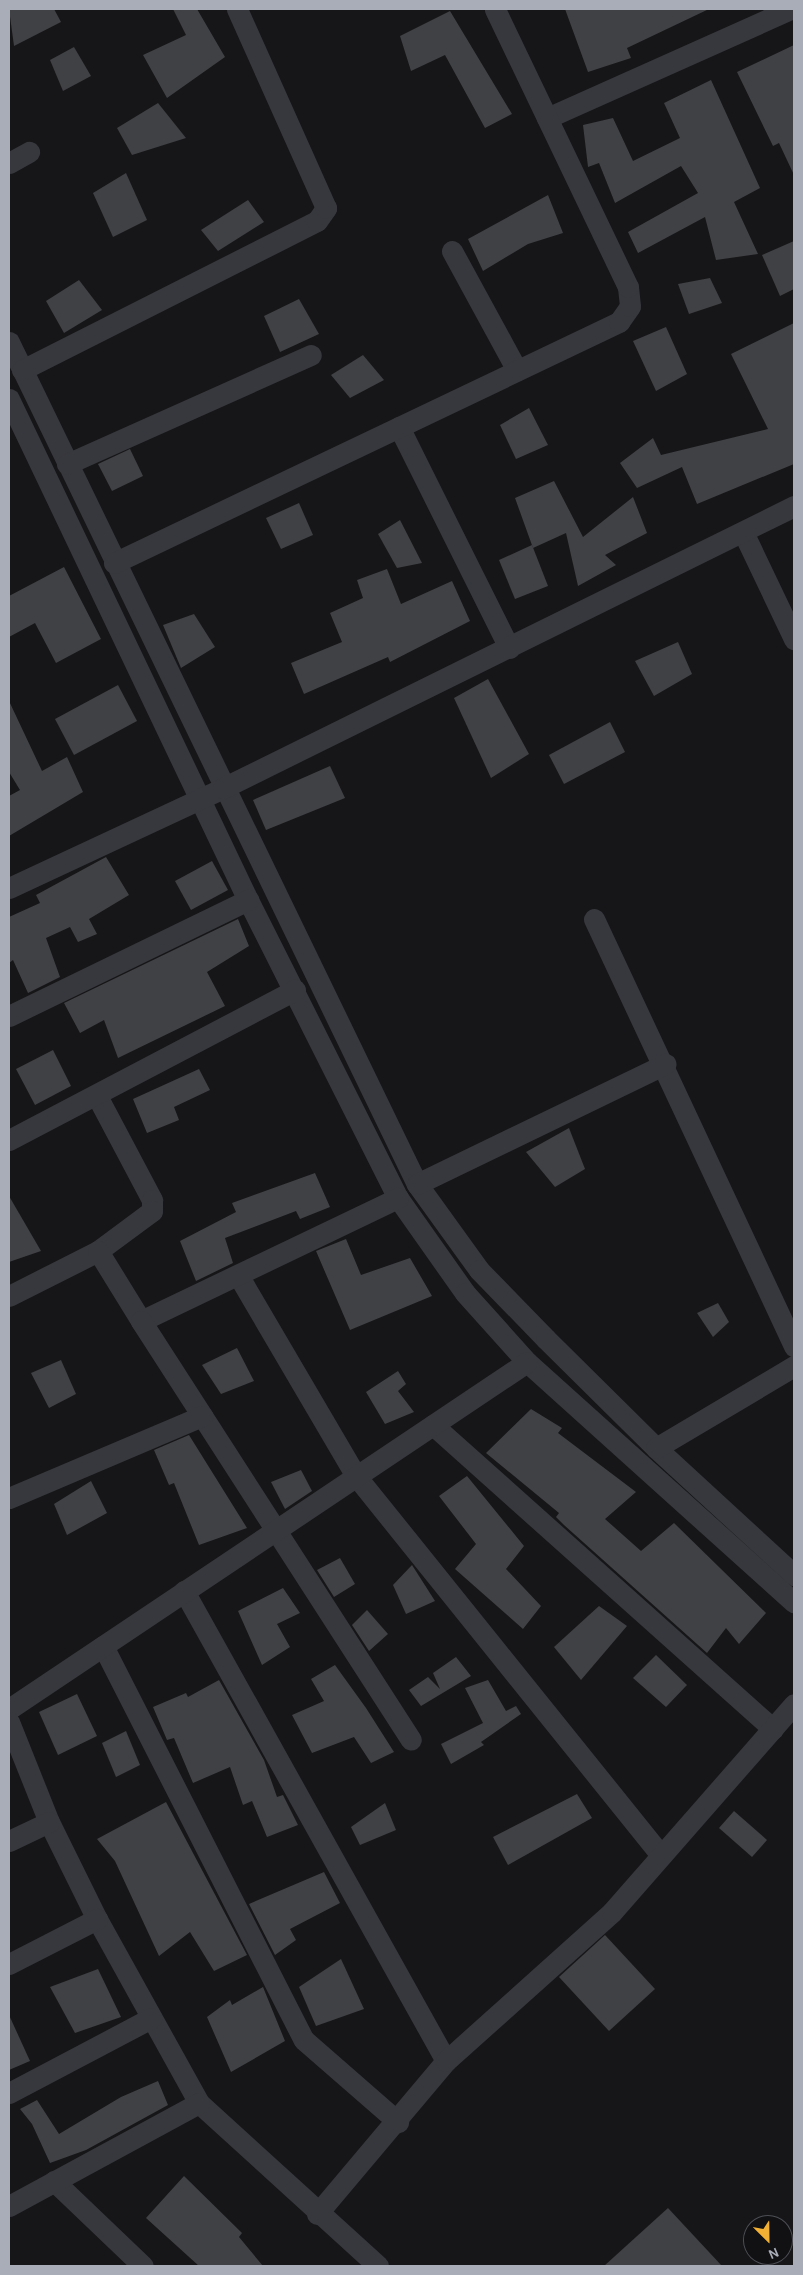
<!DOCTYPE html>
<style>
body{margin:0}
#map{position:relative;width:803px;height:2275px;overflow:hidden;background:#161618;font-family:Karla,sans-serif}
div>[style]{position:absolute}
.building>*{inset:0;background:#404145}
.minor>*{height:21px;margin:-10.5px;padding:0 10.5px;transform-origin:10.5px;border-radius:10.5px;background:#37383d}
span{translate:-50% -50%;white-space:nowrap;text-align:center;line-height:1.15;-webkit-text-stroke:4.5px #111113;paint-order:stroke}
.frame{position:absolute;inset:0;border:10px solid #a8adb8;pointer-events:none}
.north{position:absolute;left:743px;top:2215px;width:50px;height:50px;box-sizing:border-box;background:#111113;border:1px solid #4d4f55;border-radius:50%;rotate:157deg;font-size:14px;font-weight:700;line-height:20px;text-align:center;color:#a8adb8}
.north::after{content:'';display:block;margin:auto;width:18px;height:22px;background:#f2b134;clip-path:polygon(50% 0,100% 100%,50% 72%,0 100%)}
</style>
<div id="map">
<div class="building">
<div style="clip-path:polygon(9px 9px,54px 9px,61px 22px,14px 46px)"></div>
<div style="clip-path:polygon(173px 9px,197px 9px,225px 57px,167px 98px,143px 55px,186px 35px)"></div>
<div style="clip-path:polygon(565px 9px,709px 9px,627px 48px,631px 58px,588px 72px)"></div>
<div style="clip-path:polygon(450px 11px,512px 114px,485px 128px,445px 55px,411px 71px,400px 36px)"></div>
<div style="clip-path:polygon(794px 45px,794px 175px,779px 143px,773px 146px,737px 72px)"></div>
<div style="clip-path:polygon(74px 47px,91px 76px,63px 91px,50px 60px)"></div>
<div style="clip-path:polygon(711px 80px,760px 188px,734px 202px,758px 254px,716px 260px,705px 217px,638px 253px,628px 232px,698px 193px,681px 166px,615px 203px,599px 163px,588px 167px,583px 125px,613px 118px,633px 161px,680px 138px,664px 103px)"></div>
<div style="clip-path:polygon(158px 103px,186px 138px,132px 155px,117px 128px)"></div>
<div style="clip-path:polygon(126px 173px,147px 220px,113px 237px,93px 193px)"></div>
<div style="clip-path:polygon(548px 195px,563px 233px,528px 244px,483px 271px,468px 239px)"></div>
<div style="clip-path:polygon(248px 200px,264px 222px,218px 251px,201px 230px)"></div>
<div style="clip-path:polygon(794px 241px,794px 289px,780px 296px,762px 255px)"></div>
<div style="clip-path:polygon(710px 278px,722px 303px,689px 314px,678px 284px)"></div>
<div style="clip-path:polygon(79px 280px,102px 310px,64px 333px,46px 301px)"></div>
<div style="clip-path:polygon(299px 299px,319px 334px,280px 352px,264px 316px)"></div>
<div style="clip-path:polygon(794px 323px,794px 464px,697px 504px,682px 467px,637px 488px,620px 463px,653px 438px,661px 455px,768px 429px,731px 354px)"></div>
<div style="clip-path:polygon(666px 327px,687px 374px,656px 391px,633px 341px)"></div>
<div style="clip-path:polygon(363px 355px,384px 380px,350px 398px,331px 375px)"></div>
<div style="clip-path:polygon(529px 408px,548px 445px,516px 459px,500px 425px)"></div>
<div style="clip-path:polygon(130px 449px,143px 476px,112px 491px,98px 464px)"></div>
<div style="clip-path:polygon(554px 481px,583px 537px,633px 497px,647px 533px,605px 555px,616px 565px,578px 586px,566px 533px,533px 548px,515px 498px)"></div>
<div style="clip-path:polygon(299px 503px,313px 535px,281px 549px,266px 518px)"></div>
<div style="clip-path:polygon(400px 520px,422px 563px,397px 568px,378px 534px)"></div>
<div style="clip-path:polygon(532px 545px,548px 586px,515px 599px,499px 560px)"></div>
<div style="clip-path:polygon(64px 567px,101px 639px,56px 663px,35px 623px,9px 637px,9px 596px)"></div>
<div style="clip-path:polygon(387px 569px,401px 604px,452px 581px,470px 621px,390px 662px,388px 657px,304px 694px,291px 663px,342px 642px,330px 613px,363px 598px,357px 580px)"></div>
<div style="clip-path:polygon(194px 614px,215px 647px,181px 668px,163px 625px)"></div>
<div style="clip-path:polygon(678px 642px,692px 674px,654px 696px,635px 661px)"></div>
<div style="clip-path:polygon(488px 679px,529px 754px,491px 778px,454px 698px)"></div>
<div style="clip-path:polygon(118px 685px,137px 721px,74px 755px,55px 719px)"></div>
<div style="clip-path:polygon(9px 701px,42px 771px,67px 757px,83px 792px,9px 836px,9px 796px,20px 790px,9px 772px)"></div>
<div style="clip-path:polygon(610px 722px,625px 752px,564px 784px,549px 755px)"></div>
<div style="clip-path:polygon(330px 766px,345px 798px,266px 830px,253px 800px)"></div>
<div style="clip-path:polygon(106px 857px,129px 895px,89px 919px,97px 934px,78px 942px,70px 927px,46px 938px,60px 977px,28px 993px,13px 960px,9px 963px,9px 917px,40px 903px,36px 895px)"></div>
<div style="clip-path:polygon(212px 861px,228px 890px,191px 910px,175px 881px)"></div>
<div style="clip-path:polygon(238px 919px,249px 946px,207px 972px,225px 1006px,118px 1058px,104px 1020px,80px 1033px,64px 1003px)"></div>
<div style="clip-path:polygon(53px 1050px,71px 1086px,35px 1105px,16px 1069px)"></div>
<div style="clip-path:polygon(199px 1069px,210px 1090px,174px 1107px,179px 1120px,147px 1133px,133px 1099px)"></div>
<div style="clip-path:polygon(569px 1128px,585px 1169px,555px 1187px,526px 1152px)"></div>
<div style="clip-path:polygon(315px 1173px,330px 1207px,300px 1219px,296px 1211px,225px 1238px,233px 1263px,196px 1281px,180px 1241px,236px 1212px,232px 1203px)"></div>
<div style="clip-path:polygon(9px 1196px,41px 1251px,9px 1262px)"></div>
<div style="clip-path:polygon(346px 1239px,361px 1275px,410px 1258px,432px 1296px,350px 1330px,316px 1251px)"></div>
<div style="clip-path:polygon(718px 1303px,729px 1322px,713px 1337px,697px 1313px)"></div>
<div style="clip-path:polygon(237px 1348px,254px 1381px,221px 1394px,202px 1365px)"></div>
<div style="clip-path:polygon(61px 1360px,76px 1394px,49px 1408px,31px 1373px)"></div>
<div style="clip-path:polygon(398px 1371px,406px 1384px,398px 1391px,414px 1412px,385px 1424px,366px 1392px)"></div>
<div style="clip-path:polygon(531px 1409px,562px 1428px,558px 1433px,636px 1492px,605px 1519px,641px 1551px,674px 1523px,766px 1613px,739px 1644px,726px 1628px,707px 1653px,564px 1525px,556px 1517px,559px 1513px,486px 1453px)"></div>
<div style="clip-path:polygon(189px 1435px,247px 1528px,199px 1545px,174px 1483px,169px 1485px,154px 1450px)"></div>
<div style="clip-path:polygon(301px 1470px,312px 1491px,285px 1509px,271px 1482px)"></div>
<div style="clip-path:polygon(467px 1476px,524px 1546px,506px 1569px,541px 1606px,523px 1629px,455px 1569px,476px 1544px,439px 1496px)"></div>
<div style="clip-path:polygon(91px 1481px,107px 1513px,67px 1535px,54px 1504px)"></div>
<div style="clip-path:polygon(340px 1558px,355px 1584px,334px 1597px,317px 1570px)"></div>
<div style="clip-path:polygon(412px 1565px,435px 1601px,406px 1614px,393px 1585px)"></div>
<div style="clip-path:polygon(283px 1588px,300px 1613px,277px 1624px,290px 1647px,262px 1665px,238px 1611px)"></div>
<div style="clip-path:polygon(599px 1606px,627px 1626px,581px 1680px,554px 1647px)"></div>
<div style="clip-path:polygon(367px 1610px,388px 1634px,369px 1651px,352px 1625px)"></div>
<div style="clip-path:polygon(656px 1655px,687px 1685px,666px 1707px,633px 1678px)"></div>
<div style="clip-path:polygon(456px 1657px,471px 1676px,421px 1706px,409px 1690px,428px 1677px,440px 1689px,433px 1673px)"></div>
<div style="clip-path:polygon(335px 1665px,366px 1708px,394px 1752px,371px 1763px,354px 1737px,312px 1753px,292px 1715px,324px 1701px,311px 1679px)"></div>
<div style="clip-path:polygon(219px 1680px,264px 1760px,277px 1797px,283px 1795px,298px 1825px,267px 1837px,252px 1801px,243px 1805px,230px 1767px,193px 1783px,174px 1738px,167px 1740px,153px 1707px,186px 1693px,188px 1697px)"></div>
<div style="clip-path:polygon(488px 1680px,506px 1711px,516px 1706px,521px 1714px,481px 1742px,484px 1745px,451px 1764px,441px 1744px,483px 1723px,465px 1688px)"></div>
<div style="clip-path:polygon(77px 1694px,97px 1736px,58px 1755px,39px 1712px)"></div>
<div style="clip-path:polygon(126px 1731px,140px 1765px,116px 1777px,102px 1743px)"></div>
<div style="clip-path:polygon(577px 1794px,592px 1818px,508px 1865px,493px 1837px)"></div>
<div style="clip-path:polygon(166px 1802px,247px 1955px,214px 1971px,190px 1932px,159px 1956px,115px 1861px,97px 1839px)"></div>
<div style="clip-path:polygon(385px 1803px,396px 1830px,360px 1845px,351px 1827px)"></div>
<div style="clip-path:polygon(734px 1811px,767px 1840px,752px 1857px,719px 1828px)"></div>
<div style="clip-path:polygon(324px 1872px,340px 1903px,290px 1929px,296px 1940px,275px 1955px,249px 1904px)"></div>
<div style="clip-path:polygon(605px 1935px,655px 1989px,609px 2031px,559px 1977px)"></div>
<div style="clip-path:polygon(341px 1959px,364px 2009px,316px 2026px,299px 1987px)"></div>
<div style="clip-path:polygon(98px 1969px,121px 2017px,75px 2033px,50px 1987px)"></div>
<div style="clip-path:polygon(263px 1987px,285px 2041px,231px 2072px,207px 2017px,230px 2000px,232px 2005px)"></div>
<div style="clip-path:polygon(9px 2015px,30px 2061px,9px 2070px)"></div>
<div style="clip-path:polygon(158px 2081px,168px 2105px,86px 2150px,50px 2163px,32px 2124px,20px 2109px,37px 2100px,59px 2134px,121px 2097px)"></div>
<div style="clip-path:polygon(184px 2176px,242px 2233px,239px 2237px,263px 2266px,199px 2266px,146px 2218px)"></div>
<div style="clip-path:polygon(668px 2208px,722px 2266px,604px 2266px)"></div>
</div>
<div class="minor">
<div style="left:547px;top:118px;width:267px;rotate:-24.1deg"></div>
<div style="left:9px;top:163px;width:23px;rotate:-29deg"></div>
<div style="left:452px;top:251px;width:136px;rotate:61.4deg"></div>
<div style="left:9px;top:342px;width:936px;rotate:64.15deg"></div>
<div style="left:417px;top:1184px;width:106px;rotate:54.2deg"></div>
<div style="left:479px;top:1270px;width:96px;rotate:45.8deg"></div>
<div style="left:546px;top:1339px;width:155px;rotate:44.7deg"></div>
<div style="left:656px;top:1448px;width:188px;rotate:42.6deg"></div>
<div style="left:22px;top:370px;width:330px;rotate:-26.8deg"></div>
<div style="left:317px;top:221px;width:16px;rotate:-55deg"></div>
<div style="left:326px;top:208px;width:218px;rotate:-114.1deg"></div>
<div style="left:9px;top:399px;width:555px;rotate:64.5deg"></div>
<div style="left:248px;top:900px;width:334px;rotate:63.3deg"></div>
<div style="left:398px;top:1198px;width:116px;rotate:54.8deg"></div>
<div style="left:465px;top:1293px;width:93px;rotate:48.1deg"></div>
<div style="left:527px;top:1362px;width:359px;rotate:42deg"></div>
<div style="left:399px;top:427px;width:247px;rotate:63.5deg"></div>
<div style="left:67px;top:464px;width:267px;rotate:-24.1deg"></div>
<div style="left:743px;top:532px;width:119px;rotate:64.5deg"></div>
<div style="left:114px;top:563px;width:560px;rotate:-25.51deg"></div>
<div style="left:619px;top:322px;width:19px;rotate:-55deg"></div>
<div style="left:630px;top:306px;width:19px;rotate:-96deg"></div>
<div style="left:628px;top:287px;width:308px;rotate:-115.6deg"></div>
<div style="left:9px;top:888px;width:236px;rotate:-25deg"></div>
<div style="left:223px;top:788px;width:637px;rotate:-26.28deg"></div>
<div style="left:594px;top:919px;width:472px;rotate:64.9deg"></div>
<div style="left:9px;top:1016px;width:266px;rotate:-25.9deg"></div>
<div style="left:97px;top:1096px;width:118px;rotate:62.1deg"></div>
<div style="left:152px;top:1200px;width:11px;rotate:90deg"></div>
<div style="left:152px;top:1211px;width:67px;rotate:143.5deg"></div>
<div style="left:9px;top:1140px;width:323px;rotate:-27.7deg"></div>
<div style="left:417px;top:1184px;width:276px;rotate:-25.8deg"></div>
<div style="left:238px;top:1275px;width:233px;rotate:59.6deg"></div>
<div style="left:356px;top:1476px;width:487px;rotate:51.2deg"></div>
<div style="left:9px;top:1296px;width:100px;rotate:-26.8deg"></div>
<div style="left:98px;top:1251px;width:82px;rotate:58.4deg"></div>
<div style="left:141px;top:1321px;width:285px;rotate:-25.6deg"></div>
<div style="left:141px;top:1321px;width:498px;rotate:57.2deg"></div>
<div style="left:433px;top:1425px;width:456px;rotate:41.8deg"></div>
<div style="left:656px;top:1448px;width:161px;rotate:-30.7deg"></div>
<div style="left:9px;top:1498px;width:210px;rotate:-23deg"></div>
<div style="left:184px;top:1591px;width:538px;rotate:60.86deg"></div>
<div style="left:103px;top:1646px;width:442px;rotate:63deg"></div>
<div style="left:304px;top:2040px;width:125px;rotate:41.1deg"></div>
<div style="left:9px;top:1709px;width:623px;rotate:-33.82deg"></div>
<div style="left:9px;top:1722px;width:108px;rotate:68.2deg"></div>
<div style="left:49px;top:1822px;width:108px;rotate:63.7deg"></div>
<div style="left:97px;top:1919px;width:210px;rotate:61deg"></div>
<div style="left:199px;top:2103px;width:242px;rotate:42.3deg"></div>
<div style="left:9px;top:1841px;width:44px;rotate:-25.4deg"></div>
<div style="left:9px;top:1964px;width:99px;rotate:-27.1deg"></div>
<div style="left:9px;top:2093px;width:161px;rotate:-27.8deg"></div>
<div style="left:54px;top:2181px;width:123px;rotate:43.7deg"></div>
<div style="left:9px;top:2206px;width:216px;rotate:-28.5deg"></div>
<div style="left:317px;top:2214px;width:200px;rotate:-49.9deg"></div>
<div style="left:446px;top:2061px;width:223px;rotate:-41.9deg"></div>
<div style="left:612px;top:1912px;width:276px;rotate:-48.8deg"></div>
</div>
<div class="frame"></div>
<div class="north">N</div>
</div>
